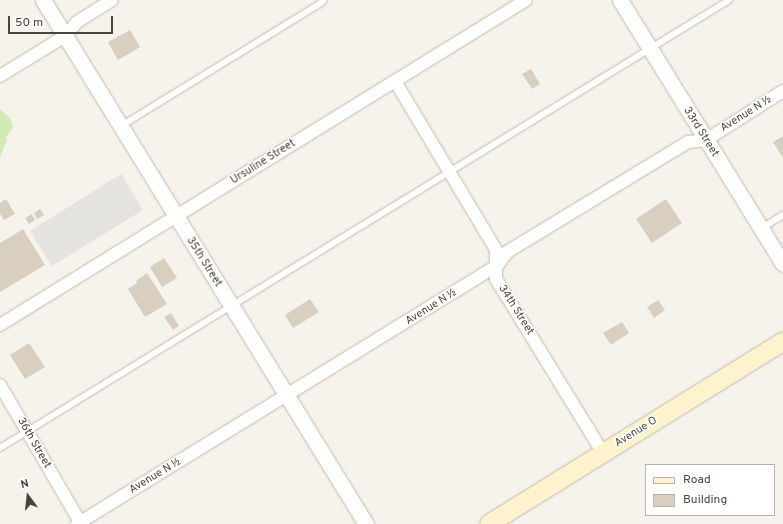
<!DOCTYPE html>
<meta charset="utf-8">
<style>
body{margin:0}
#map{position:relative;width:783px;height:524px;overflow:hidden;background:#f6f3ec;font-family:Overpass,sans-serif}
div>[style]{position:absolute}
.green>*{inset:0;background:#d2eab5}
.parking>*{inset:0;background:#e5e3e0}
.building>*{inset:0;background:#d8cfc1}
.roads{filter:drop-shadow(0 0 1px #c2bbae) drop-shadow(0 0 1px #c2bbae)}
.service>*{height:6px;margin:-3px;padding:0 3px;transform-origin:3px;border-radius:3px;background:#fff}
.minor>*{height:12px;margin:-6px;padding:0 6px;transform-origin:6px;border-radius:6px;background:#fff}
.tertiary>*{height:15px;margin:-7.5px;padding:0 7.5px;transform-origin:7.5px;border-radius:7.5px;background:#fff}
.secondary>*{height:18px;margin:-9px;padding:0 9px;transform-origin:9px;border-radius:9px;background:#fff3cd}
span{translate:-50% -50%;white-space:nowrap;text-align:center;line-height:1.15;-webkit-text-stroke:3px #fff;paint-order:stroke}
.street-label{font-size:11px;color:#4b4439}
.legend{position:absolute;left:645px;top:464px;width:130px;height:52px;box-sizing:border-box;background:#fff;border:1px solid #b7b4b0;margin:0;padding:5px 7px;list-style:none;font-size:12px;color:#4b4439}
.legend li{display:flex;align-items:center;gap:8px;height:20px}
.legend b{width:20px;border:1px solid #b7b4b0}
.north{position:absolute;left:8px;top:476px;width:40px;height:40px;-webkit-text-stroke:3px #fff;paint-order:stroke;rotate:345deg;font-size:11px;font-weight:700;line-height:16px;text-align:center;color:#4b4439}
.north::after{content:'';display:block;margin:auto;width:14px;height:18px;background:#4b4439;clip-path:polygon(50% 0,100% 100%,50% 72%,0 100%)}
.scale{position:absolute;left:8px;top:16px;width:105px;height:18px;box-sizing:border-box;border:2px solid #4b4439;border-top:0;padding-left:5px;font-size:12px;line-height:14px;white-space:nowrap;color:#4b4439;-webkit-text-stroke:3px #fff;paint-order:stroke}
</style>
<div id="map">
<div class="green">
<div style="clip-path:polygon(0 109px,10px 118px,13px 128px,6px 137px,7px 140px,0 157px)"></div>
</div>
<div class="parking">
<div style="clip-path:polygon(121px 174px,143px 210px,52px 266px,30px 231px)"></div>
</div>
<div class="building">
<div style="clip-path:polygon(130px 30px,140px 47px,118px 60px,108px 42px)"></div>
<div style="clip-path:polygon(531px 69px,540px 84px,532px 89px,522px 74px)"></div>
<div style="clip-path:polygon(783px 136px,783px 158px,773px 142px)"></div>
<div style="clip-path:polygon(6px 199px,15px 214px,4px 220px,0 214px,0 203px)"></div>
<div style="clip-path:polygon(666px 199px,682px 223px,652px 243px,636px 219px)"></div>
<div style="clip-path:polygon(40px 209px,44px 215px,37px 219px,34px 213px)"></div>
<div style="clip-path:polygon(32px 214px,35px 220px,29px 224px,25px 218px)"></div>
<div style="clip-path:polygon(23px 229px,45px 265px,0 292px,0 243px)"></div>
<div style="clip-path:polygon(164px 258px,177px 278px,162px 287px,150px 267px)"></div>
<div style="clip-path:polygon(147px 273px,167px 304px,145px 317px,128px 289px,137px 283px,136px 281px)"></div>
<div style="clip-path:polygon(310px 299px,319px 312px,293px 328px,285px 315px)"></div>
<div style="clip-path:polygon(658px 300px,665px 310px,654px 318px,647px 307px)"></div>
<div style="clip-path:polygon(171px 313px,179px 326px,173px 330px,164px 317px)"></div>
<div style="clip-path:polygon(622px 322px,629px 333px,611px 345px,603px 333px)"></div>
<div style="clip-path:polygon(29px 343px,45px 367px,25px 379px,10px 355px)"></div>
</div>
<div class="roads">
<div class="service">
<div style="left:121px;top:126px;width:235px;rotate:-31.6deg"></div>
<div style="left:321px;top:3px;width:4px;rotate:-45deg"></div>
<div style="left:762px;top:228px;width:25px;rotate:-32deg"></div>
<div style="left:0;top:448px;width:856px;rotate:-31.57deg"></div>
</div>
<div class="minor">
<div style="left:0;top:76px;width:76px;rotate:-31.6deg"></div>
<div style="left:65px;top:36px;width:18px;rotate:-49deg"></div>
<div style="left:77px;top:22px;width:41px;rotate:-32.2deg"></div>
<div style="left:395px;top:81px;width:197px;rotate:59.1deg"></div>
<div style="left:496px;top:250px;width:29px;rotate:90deg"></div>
<div style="left:496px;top:279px;width:204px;rotate:58.4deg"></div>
<div style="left:0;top:325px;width:618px;rotate:-31.71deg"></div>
<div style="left:0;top:385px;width:159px;rotate:59.7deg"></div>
<div style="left:77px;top:524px;width:493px;rotate:-31.6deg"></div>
<div style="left:497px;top:266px;width:17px;rotate:-54deg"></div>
<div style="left:507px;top:252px;width:212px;rotate:-31.3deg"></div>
<div style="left:688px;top:142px;width:18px;rotate:-6deg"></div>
<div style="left:706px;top:140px;width:91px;rotate:-32.5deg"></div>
</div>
<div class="tertiary">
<div style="left:43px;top:0;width:616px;rotate:58.35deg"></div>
<div style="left:620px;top:0;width:310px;rotate:58.3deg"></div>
</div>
<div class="secondary">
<div style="left:489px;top:524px;width:346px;rotate:-31.8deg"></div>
</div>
</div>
<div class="street-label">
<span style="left:746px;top:114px;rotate:-32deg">Avenue N ½</span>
<span style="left:701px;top:132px;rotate:58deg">33rd Street</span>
<span style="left:263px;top:162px;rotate:-32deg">Ursuline Street</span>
<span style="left:204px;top:262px;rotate:58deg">35th Street</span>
<span style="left:431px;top:307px;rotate:-32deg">Avenue N ½</span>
<span style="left:516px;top:310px;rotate:58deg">34th Street</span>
<span style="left:636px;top:432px;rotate:-32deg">Avenue O</span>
<span style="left:34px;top:443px;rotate:60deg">36th Street</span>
<span style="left:155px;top:476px;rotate:-31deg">Avenue N ½</span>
</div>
<ul class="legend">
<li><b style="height:5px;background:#fff3cd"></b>Road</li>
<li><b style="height:11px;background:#d8cfc1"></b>Building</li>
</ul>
<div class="north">N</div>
<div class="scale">50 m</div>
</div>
